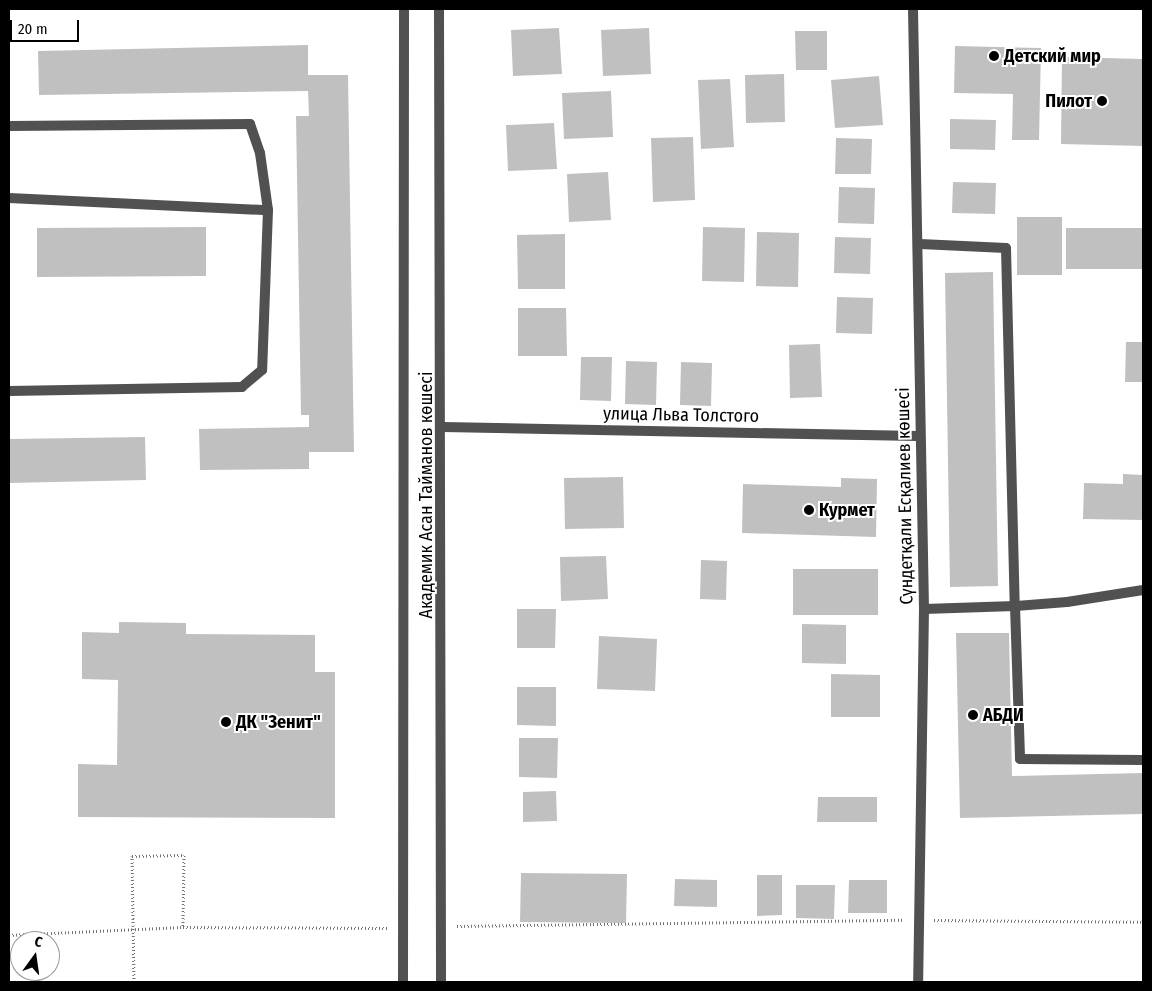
<!DOCTYPE html>
<meta charset="utf-8">
<style>
body{margin:0}
#map{position:relative;width:1152px;height:991px;overflow:hidden;background:#fff;font-family:"Fira Sans Condensed",sans-serif}
div>[style]{position:absolute}
.building>*{inset:0;background:#c0c0c0}
.path>*{height:3px;margin-top:-1.5px;transform-origin:0;background:repeating-linear-gradient(90deg,#737373 0 1px,transparent 0 3.5px)}
.lane>*{height:10px;margin:-5px;padding:0 5px;transform-origin:5px;border-radius:5px;background:#515151}
.street>*{height:10px;margin:-5px;padding:0 5px;transform-origin:5px;border-radius:5px;background:#515151}
.dots>*{width:14px;height:14px;translate:-50% -50%;box-sizing:border-box;border:2px solid #fff;border-radius:50%}
span{translate:-50% -50%;white-space:nowrap;text-align:center;line-height:1.15;-webkit-text-stroke:4px #fff;paint-order:stroke}
.poi-label{font-size:18px;color:#000;font-weight:700}
.left{translate:0 -50%;text-align:left}
.right{translate:-100% -50%;text-align:right}
.street-label{font-size:18px;color:#000}
.frame{position:absolute;inset:0;border:10px solid #000;pointer-events:none}
.north{position:absolute;left:10px;top:931px;width:50px;height:50px;box-sizing:border-box;background:#fff;border:1px solid #999;border-radius:50%;rotate:14deg;font-size:14px;font-weight:700;line-height:20px;text-align:center;color:#000}
.north::after{content:'';display:block;margin:auto;width:18px;height:22px;background:#000;clip-path:polygon(50% 0,100% 100%,50% 72%,0 100%)}
.scale{position:absolute;left:10px;top:20px;width:69px;height:22px;box-sizing:border-box;border:2px solid #000;border-top:0;padding-left:6px;font-size:15px;line-height:18px;white-space:nowrap;color:#000;-webkit-text-stroke:4px #fff;paint-order:stroke}
</style>
<div id="map">
<div class="building">
<div style="clip-path:polygon(559px 28px,562px 74px,513px 76px,511px 30px)"></div>
<div style="clip-path:polygon(649px 28px,651px 74px,603px 76px,601px 30px)"></div>
<div style="clip-path:polygon(795px 31px,827px 31px,827px 70px,796px 70px)"></div>
<div style="clip-path:polygon(308px 45px,308px 75px,348px 75px,354px 452px,309px 452px,309px 469px,200px 470px,199px 429px,309px 427px,309px 415px,301px 415px,296px 116px,309px 116px,308px 91px,39px 95px,38px 51px)"></div>
<div style="clip-path:polygon(955px 46px,1041px 48px,1039px 140px,1012px 140px,1013px 94px,954px 93px)"></div>
<div style="clip-path:polygon(1062px 57px,1143px 59px,1143px 146px,1061px 144px)"></div>
<div style="clip-path:polygon(784px 74px,785px 122px,746px 123px,745px 75px)"></div>
<div style="clip-path:polygon(879px 76px,883px 125px,835px 128px,831px 80px)"></div>
<div style="clip-path:polygon(730px 79px,734px 147px,701px 149px,698px 80px)"></div>
<div style="clip-path:polygon(611px 91px,613px 137px,564px 139px,562px 93px)"></div>
<div style="clip-path:polygon(950px 119px,996px 120px,995px 150px,950px 149px)"></div>
<div style="clip-path:polygon(554px 123px,557px 169px,508px 171px,506px 125px)"></div>
<div style="clip-path:polygon(693px 137px,695px 200px,653px 202px,651px 138px)"></div>
<div style="clip-path:polygon(836px 138px,872px 139px,871px 174px,835px 174px)"></div>
<div style="clip-path:polygon(608px 172px,611px 220px,569px 222px,567px 174px)"></div>
<div style="clip-path:polygon(953px 182px,996px 183px,995px 214px,952px 213px)"></div>
<div style="clip-path:polygon(839px 187px,875px 188px,874px 224px,838px 223px)"></div>
<div style="clip-path:polygon(1017px 217px,1062px 217px,1062px 275px,1017px 275px)"></div>
<div style="clip-path:polygon(206px 227px,206px 276px,37px 277px,37px 228px)"></div>
<div style="clip-path:polygon(703px 227px,745px 228px,744px 282px,702px 281px)"></div>
<div style="clip-path:polygon(1066px 228px,1143px 228px,1143px 269px,1066px 269px)"></div>
<div style="clip-path:polygon(757px 232px,799px 233px,798px 287px,756px 286px)"></div>
<div style="clip-path:polygon(565px 234px,565px 289px,518px 289px,517px 235px)"></div>
<div style="clip-path:polygon(835px 237px,871px 238px,870px 274px,834px 273px)"></div>
<div style="clip-path:polygon(993px 272px,998px 586px,950px 587px,945px 273px)"></div>
<div style="clip-path:polygon(837px 297px,873px 298px,872px 334px,836px 333px)"></div>
<div style="clip-path:polygon(518px 308px,566px 308px,567px 356px,518px 356px)"></div>
<div style="clip-path:polygon(1126px 342px,1143px 342px,1143px 382px,1125px 382px)"></div>
<div style="clip-path:polygon(820px 344px,822px 397px,790px 398px,789px 345px)"></div>
<div style="clip-path:polygon(581px 357px,612px 357px,611px 401px,580px 400px)"></div>
<div style="clip-path:polygon(626px 361px,657px 362px,656px 405px,625px 404px)"></div>
<div style="clip-path:polygon(681px 362px,712px 363px,711px 406px,680px 405px)"></div>
<div style="clip-path:polygon(145px 437px,146px 480px,9px 483px,9px 439px)"></div>
<div style="clip-path:polygon(1123px 474px,1143px 475px,1143px 520px,1083px 519px,1084px 483px,1123px 484px)"></div>
<div style="clip-path:polygon(623px 477px,624px 528px,565px 529px,564px 478px)"></div>
<div style="clip-path:polygon(841px 478px,877px 479px,876px 537px,742px 533px,743px 484px,841px 487px)"></div>
<div style="clip-path:polygon(606px 556px,608px 599px,561px 601px,560px 557px)"></div>
<div style="clip-path:polygon(701px 560px,727px 561px,726px 600px,700px 599px)"></div>
<div style="clip-path:polygon(793px 569px,878px 569px,878px 615px,793px 615px)"></div>
<div style="clip-path:polygon(517px 609px,556px 609px,555px 648px,517px 648px)"></div>
<div style="clip-path:polygon(119px 622px,186px 623px,186px 634px,315px 635px,315px 672px,335px 672px,335px 818px,78px 817px,78px 764px,117px 765px,118px 680px,82px 679px,82px 632px,119px 633px)"></div>
<div style="clip-path:polygon(802px 624px,846px 625px,846px 664px,802px 663px)"></div>
<div style="clip-path:polygon(956px 633px,1009px 633px,1012px 776px,1143px 773px,1143px 814px,960px 818px)"></div>
<div style="clip-path:polygon(599px 636px,657px 639px,655px 691px,597px 689px)"></div>
<div style="clip-path:polygon(831px 674px,880px 675px,880px 717px,831px 717px)"></div>
<div style="clip-path:polygon(517px 687px,556px 687px,556px 726px,517px 725px)"></div>
<div style="clip-path:polygon(519px 738px,558px 738px,557px 778px,519px 777px)"></div>
<div style="clip-path:polygon(556px 791px,557px 821px,523px 822px,523px 792px)"></div>
<div style="clip-path:polygon(818px 797px,877px 797px,877px 822px,817px 822px)"></div>
<div style="clip-path:polygon(521px 873px,627px 874px,626px 923px,520px 922px)"></div>
<div style="clip-path:polygon(757px 875px,782px 875px,782px 915px,757px 916px)"></div>
<div style="clip-path:polygon(675px 879px,717px 880px,717px 907px,674px 906px)"></div>
<div style="clip-path:polygon(849px 880px,887px 880px,887px 913px,848px 913px)"></div>
<div style="clip-path:polygon(796px 885px,835px 885px,834px 919px,796px 918px)"></div>
</div>
<div class="path">
<div style="left:934px;top:920px;width:209px;rotate:0.5deg"></div>
<div style="left:457px;top:926px;width:446px;rotate:-0.8deg"></div>
<div style="left:9px;top:935px;width:174px;rotate:-2.6deg"></div>
<div style="left:183px;top:927px;width:205px;rotate:0.3deg"></div>
<div style="left:134px;top:982px;width:126px;rotate:-90.9deg"></div>
<div style="left:132px;top:856px;width:52px;rotate:-1.1deg"></div>
<div style="left:184px;top:855px;width:72px;rotate:90.8deg"></div>
</div>
<div class="lane">
<div style="left:9px;top:126px;width:241px;rotate:-0.5deg"></div>
<div style="left:250px;top:124px;width:31px;rotate:71deg"></div>
<div style="left:260px;top:153px;width:58px;rotate:82deg"></div>
<div style="left:268px;top:210px;width:160px;rotate:92.1deg"></div>
<div style="left:262px;top:370px;width:26px;rotate:140deg"></div>
<div style="left:242px;top:387px;width:233px;rotate:179deg"></div>
<div style="left:9px;top:198px;width:259px;rotate:2.7deg"></div>
<div style="left:920px;top:244px;width:86px;rotate:2.7deg"></div>
<div style="left:1006px;top:248px;width:358px;rotate:88.6deg"></div>
<div style="left:1015px;top:606px;width:52px;rotate:-4.4deg"></div>
<div style="left:1067px;top:602px;width:77px;rotate:-9deg"></div>
<div style="left:924px;top:609px;width:91px;rotate:-1.9deg"></div>
<div style="left:1015px;top:606px;width:153px;rotate:88.1deg"></div>
<div style="left:1020px;top:759px;width:123px;rotate:0.5deg"></div>
</div>
<div class="street">
<div style="left:439px;top:9px;width:973px;rotate:89.88deg"></div>
<div style="left:913px;top:9px;width:600px;rotate:88.95deg"></div>
<div style="left:924px;top:609px;width:373px;rotate:90.9deg"></div>
<div style="left:443px;top:427px;width:475px;rotate:1.1deg"></div>
<div style="left:403px;top:982px;width:973px;rotate:-89.94deg"></div>
</div>
<div class="dots">
<div style="left:994px;top:56px;background:#000"></div>
<div style="left:1102px;top:101px;background:#000"></div>
<div style="left:809px;top:510px;background:#000"></div>
<div style="left:973px;top:715px;background:#000"></div>
<div style="left:226px;top:722px;background:#000"></div>
</div>
<div class="poi-label">
<span class="left" style="left:1004px;top:56px">Детский мир</span>
<span class="right" style="left:1092px;top:101px">Пилот</span>
<span class="left" style="left:819px;top:510px">Курмет</span>
<span class="left" style="left:983px;top:715px">АБДИ</span>
<span class="left" style="left:236px;top:722px">ДК "Зенит"</span>
</div>
<div class="street-label">
<span style="left:681px;top:415px;rotate:1deg">улица Льва Толстого</span>
<span style="left:426px;top:495px;rotate:-90deg">Академик Асан Тайманов көшесі</span>
<span style="left:905px;top:496px;rotate:-91deg">Сүндетқали Есқалиев көшесі</span>
</div>
<div class="frame"></div>
<div class="north">С</div>
<div class="scale">20 m</div>
</div>
